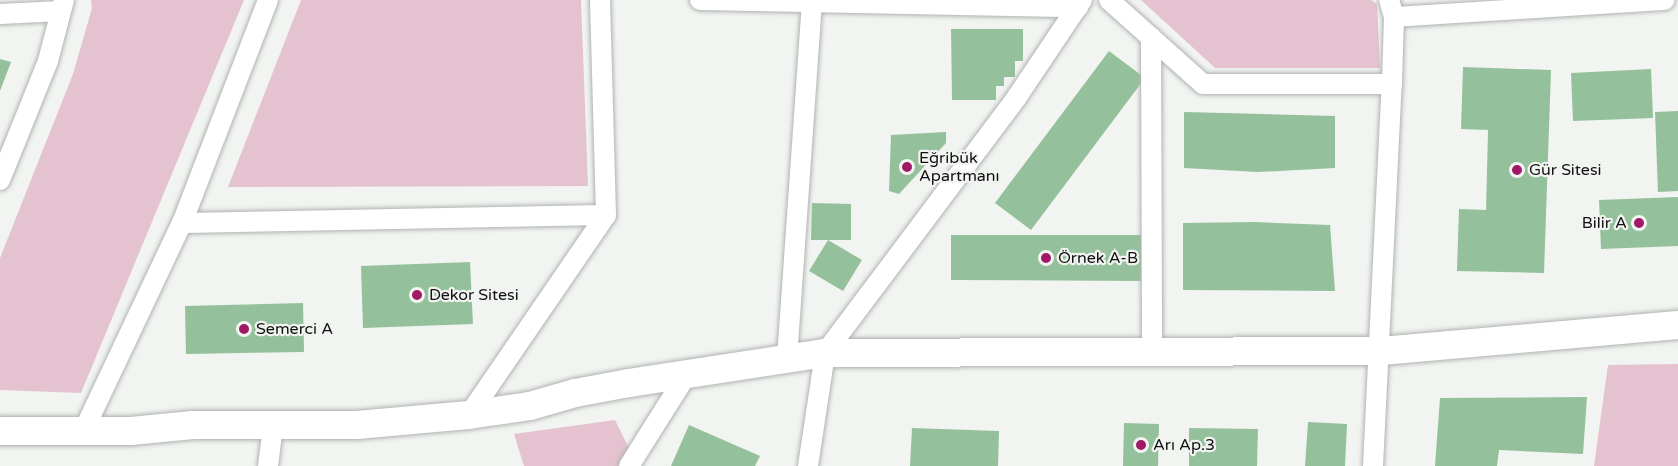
<!DOCTYPE html>
<meta charset="utf-8">
<style>
body{margin:0}
#map{position:relative;width:1678px;height:466px;overflow:hidden;background:#f1f4f1;font-family:"Varela Round",sans-serif}
div>[style]{position:absolute}
.green>*{inset:0;background:#e5c2d0}
.building>*{inset:0;background:#94c19b}
.roads{filter:drop-shadow(0 0 2px #b0b3b0) drop-shadow(0 0 2px #b0b3b0)}
.street>*{height:20px;margin:-10px;padding:0 10px;transform-origin:10px;border-radius:10px;background:#fff}
.secondary>*{height:28px;margin:-14px;padding:0 14px;transform-origin:14px;border-radius:14px;background:#fff}
.dots>*{width:16px;height:16px;translate:-50% -50%;box-sizing:border-box;border:3px solid #f1f4f1;border-radius:50%}
span{translate:-50% -50%;white-space:nowrap;text-align:center;line-height:1.15;-webkit-text-stroke:4.5px #f1f4f1;paint-order:stroke}
.poi-label{font-size:16px;color:#101110}
.left{translate:0 -50%;text-align:left}
.right{translate:-100% -50%;text-align:right}
</style>
<div id="map">
<div class="green">
<div style="clip-path:polygon(91px 0,244px 0,81px 393px,0 390px,0 258px,73px 74px,92px 8px)"></div>
<div style="clip-path:polygon(301px 0,581px 0,588px 186px,228px 187px)"></div>
<div style="clip-path:polygon(1141px 0,1371px 0,1377px 4px,1380px 68px,1215px 68px)"></div>
<div style="clip-path:polygon(1678px 364px,1678px 466px,1594px 466px,1608px 365px)"></div>
<div style="clip-path:polygon(615px 420px,634px 458px,628px 466px,524px 466px,514px 434px)"></div>
</div>
<div class="building">
<div style="clip-path:polygon(951px 29px,1023px 29px,1023px 61px,1015px 61px,1015px 77px,1004px 77px,1004px 86px,996px 86px,996px 100px,952px 100px)"></div>
<div style="clip-path:polygon(1109px 51px,1145px 78px,1031px 230px,995px 203px)"></div>
<div style="clip-path:polygon(0 59px,11px 62px,0 91px)"></div>
<div style="clip-path:polygon(1463px 67px,1551px 70px,1544px 273px,1457px 271px,1459px 209px,1486px 210px,1488px 130px,1461px 129px)"></div>
<div style="clip-path:polygon(1651px 69px,1653px 118px,1573px 121px,1571px 73px)"></div>
<div style="clip-path:polygon(1678px 111px,1678px 191px,1658px 192px,1655px 112px)"></div>
<div style="clip-path:polygon(1184px 112px,1335px 116px,1335px 168px,1258px 172px,1184px 168px)"></div>
<div style="clip-path:polygon(946px 132px,946px 143px,899px 194px,889px 191px,891px 135px)"></div>
<div style="clip-path:polygon(1678px 197px,1678px 246px,1601px 249px,1599px 200px)"></div>
<div style="clip-path:polygon(812px 203px,851px 204px,851px 240px,811px 240px)"></div>
<div style="clip-path:polygon(1254px 222px,1330px 225px,1335px 291px,1183px 290px,1183px 223px)"></div>
<div style="clip-path:polygon(951px 235px,1141px 235px,1141px 281px,951px 280px)"></div>
<div style="clip-path:polygon(828px 240px,862px 260px,843px 291px,809px 271px)"></div>
<div style="clip-path:polygon(470px 262px,473px 324px,363px 328px,361px 266px)"></div>
<div style="clip-path:polygon(303px 303px,304px 352px,186px 354px,185px 306px)"></div>
<div style="clip-path:polygon(1587px 397px,1583px 454px,1499px 450px,1497px 466px,1435px 466px,1440px 398px)"></div>
<div style="clip-path:polygon(1308px 422px,1347px 424px,1345px 466px,1305px 466px)"></div>
<div style="clip-path:polygon(1124px 423px,1159px 424px,1158px 466px,1123px 466px)"></div>
<div style="clip-path:polygon(689px 425px,760px 456px,755px 466px,671px 466px)"></div>
<div style="clip-path:polygon(912px 428px,999px 431px,998px 466px,910px 466px)"></div>
<div style="clip-path:polygon(1189px 428px,1258px 429px,1257px 466px,1189px 466px)"></div>
</div>
<div class="roads">
<div class="street">
<div style="left:700px;top:0;width:378px;rotate:1.1deg"></div>
<div style="left:1109px;top:0;width:126px;rotate:41.8deg"></div>
<div style="left:1203px;top:84px;width:189px"></div>
<div style="left:0;top:14px;width:61px;rotate:-2.8deg"></div>
<div style="left:1394px;top:17px;width:271px;rotate:-3.6deg"></div>
<div style="left:1151px;top:37px;width:316px;rotate:89.8deg"></div>
<div style="left:0;top:180px;width:128px;rotate:-68deg"></div>
<div style="left:48px;top:61px;width:63px;rotate:-75.3deg"></div>
<div style="left:182px;top:223px;width:424px;rotate:-1.1deg"></div>
<div style="left:787px;top:359px;width:358px;rotate:-86deg"></div>
<div style="left:469px;top:415px;width:242px;rotate:-55.6deg"></div>
<div style="left:606px;top:215px;width:215px;rotate:-91.6deg"></div>
<div style="left:83px;top:432px;width:231px;rotate:-64.7deg"></div>
<div style="left:182px;top:223px;width:239px;rotate:-68.9deg"></div>
<div style="left:268px;top:466px;width:40px;rotate:-82.9deg"></div>
<div style="left:629px;top:466px;width:109px;rotate:-57.8deg"></div>
<div style="left:808px;top:466px;width:114px;rotate:-81.4deg"></div>
<div style="left:825px;top:353px;width:320px;rotate:-53.1deg"></div>
<div style="left:1017px;top:97px;width:117px;rotate:-56.2deg"></div>
<div style="left:1373px;top:466px;width:382px;rotate:-87.2deg"></div>
<div style="left:1392px;top:84px;width:67px;rotate:-88.3deg"></div>
<div style="left:1394px;top:17px;width:18px;rotate:-106deg"></div>
</div>
<div class="secondary">
<div style="left:0;top:431px;width:131px"></div>
<div style="left:131px;top:431px;width:62px;rotate:-5.5deg"></div>
<div style="left:193px;top:425px;width:164px"></div>
<div style="left:357px;top:425px;width:112px;rotate:-5.1deg"></div>
<div style="left:469px;top:415px;width:62px;rotate:-8.4deg"></div>
<div style="left:530px;top:406px;width:47px;rotate:-16.1deg"></div>
<div style="left:575px;top:393px;width:55px;rotate:-10.5deg"></div>
<div style="left:629px;top:383px;width:198px;rotate:-8.7deg"></div>
<div style="left:825px;top:353px;width:556px;rotate:-0.21deg"></div>
<div style="left:1381px;top:351px;width:298px;rotate:-5deg"></div>
</div>
</div>
<div class="dots">
<div style="left:907px;top:167px;background:#a11966"></div>
<div style="left:1517px;top:170px;background:#a11966"></div>
<div style="left:1639px;top:223px;background:#a11966"></div>
<div style="left:1046px;top:258px;background:#a11966"></div>
<div style="left:417px;top:295px;background:#a11966"></div>
<div style="left:244px;top:329px;background:#a11966"></div>
<div style="left:1141px;top:445px;background:#a11966"></div>
</div>
<div class="poi-label">
<span class="left" style="left:919px;top:167px">Eğribük<br>Apartmanı</span>
<span class="left" style="left:1529px;top:170px">Gür Sitesi</span>
<span class="right" style="left:1627px;top:223px">Bilir A</span>
<span class="left" style="left:1058px;top:258px">Örnek A-B</span>
<span class="left" style="left:429px;top:295px">Dekor Sitesi</span>
<span class="left" style="left:256px;top:329px">Semerci A</span>
<span class="left" style="left:1153px;top:445px">Arı Ap.3</span>
</div>
</div>
